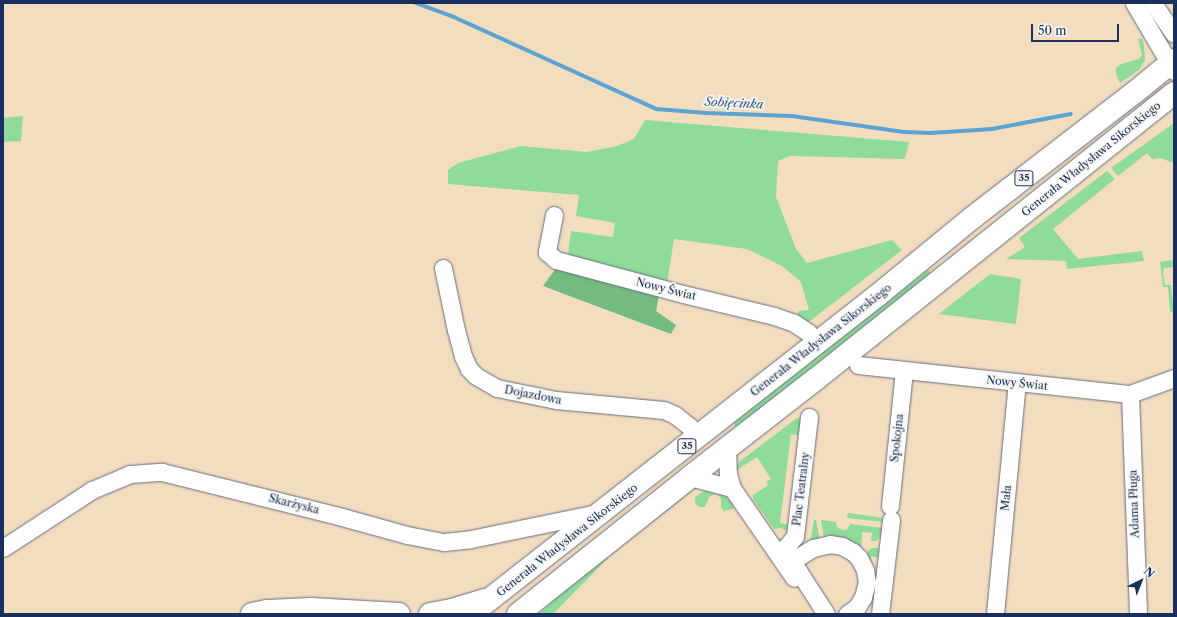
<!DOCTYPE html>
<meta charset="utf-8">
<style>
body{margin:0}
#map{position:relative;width:1177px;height:617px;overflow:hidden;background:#f3ddbf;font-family:"Libre Caslon Text",serif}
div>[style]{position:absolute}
.green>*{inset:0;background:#8fdb99}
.forest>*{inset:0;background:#73bb81}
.stream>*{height:3.5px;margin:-1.75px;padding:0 1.75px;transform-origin:1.75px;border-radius:1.75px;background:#5ca3d2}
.roads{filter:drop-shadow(0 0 1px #676c80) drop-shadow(0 0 1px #676c80)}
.minor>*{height:17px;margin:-8.5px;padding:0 8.5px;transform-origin:8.5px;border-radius:8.5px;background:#fff}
.major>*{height:22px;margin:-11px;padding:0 11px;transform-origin:11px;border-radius:11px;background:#fff}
span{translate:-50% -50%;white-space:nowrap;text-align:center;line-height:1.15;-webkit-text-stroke:3.5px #f6f6f2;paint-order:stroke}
.shield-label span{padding:1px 3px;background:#f6f6f2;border:1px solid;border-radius:3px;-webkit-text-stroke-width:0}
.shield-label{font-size:10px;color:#1b2f5e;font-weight:700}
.street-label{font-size:11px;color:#1b2f5e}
.water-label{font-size:12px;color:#325887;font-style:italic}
.frame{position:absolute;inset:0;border:4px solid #1b2f5e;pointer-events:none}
.north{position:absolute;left:1121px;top:561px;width:40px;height:40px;-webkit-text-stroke:3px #f6f6f2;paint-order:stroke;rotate:43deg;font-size:11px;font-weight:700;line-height:16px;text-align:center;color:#1b2f5e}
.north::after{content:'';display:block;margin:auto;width:14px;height:18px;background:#1b2f5e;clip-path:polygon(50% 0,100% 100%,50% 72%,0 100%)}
.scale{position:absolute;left:1031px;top:24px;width:88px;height:18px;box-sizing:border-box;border:2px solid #1b2f5e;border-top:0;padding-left:5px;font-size:12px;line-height:14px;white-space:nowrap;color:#1b2f5e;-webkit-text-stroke:3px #f6f6f2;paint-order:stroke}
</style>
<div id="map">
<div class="green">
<div style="clip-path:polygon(1138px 39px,1142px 39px,1144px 45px,1145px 60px,1139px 70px,1120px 83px,1116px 74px,1116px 68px,1121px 64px,1139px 59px,1142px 55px)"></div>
<div style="clip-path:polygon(23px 116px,21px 141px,3px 142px,3px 118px)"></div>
<div style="clip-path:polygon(645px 120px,909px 142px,905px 159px,790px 156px,778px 161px,776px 197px,796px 249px,807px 263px,892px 240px,902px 250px,806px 324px,796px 318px,799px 311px,809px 310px,801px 282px,782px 266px,747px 249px,674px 239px,667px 284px,568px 255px,571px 231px,613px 237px,615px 223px,576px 216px,579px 195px,448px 184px,448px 170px,458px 163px,521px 146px,587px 152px,617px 146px,634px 139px)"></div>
<div style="clip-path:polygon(1174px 123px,1174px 163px,1160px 158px,1152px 159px,1147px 153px,1118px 176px,1111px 168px)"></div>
<div style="clip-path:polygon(1107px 171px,1115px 179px,1053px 229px,1078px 259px,1142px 251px,1144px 261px,1067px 269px,1066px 261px,1006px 259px,1025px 247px,1019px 238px)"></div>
<div style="clip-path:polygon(1174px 260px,1174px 267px,1164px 268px,1163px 275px,1165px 285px,1171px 285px,1174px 314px,1170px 311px,1168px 287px,1163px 287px,1160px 262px)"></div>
<div style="clip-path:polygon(928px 270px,932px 274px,736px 427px,733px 422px)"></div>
<div style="clip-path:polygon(990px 274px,1021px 279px,1016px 324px,939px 314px)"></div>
<div style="clip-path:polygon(797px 418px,804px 420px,802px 436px,791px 434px,780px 523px,790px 525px,789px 533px,781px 528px,774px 529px,753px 499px,753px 495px,768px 485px,766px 482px,771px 479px,757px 457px,737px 470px,737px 466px,739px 462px)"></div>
<div style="clip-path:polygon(693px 487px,697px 487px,612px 554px,553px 614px,539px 614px,598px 560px)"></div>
<div style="clip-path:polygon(704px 491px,723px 494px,733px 503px,733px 509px,723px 511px,721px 507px,721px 498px,716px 493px,709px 497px,705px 507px,699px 507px,695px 503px,695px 497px)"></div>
<div style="clip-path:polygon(848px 513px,884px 518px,884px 522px,847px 518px)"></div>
<div style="clip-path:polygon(814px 520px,816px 520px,821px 545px,810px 543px)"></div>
<div style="clip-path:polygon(821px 520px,836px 522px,837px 527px,842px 530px,847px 530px,850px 524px,883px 528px,882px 536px,876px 541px,871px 541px,872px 533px,862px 532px,861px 553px,867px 554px,869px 550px,873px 548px,877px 548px,880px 552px,880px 557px,871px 557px,870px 574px,877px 575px,877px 578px,870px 577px,869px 586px,876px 586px,876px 589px,868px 588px,865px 570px,825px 545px)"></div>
</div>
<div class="forest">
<div style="clip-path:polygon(559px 264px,659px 295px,656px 311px,676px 325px,671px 334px,543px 286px)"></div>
</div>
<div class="stream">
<div style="left:416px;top:3px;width:40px;rotate:20.2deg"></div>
<div style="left:454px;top:17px;width:223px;rotate:24.4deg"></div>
<div style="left:657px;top:109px;width:49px;rotate:4.7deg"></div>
<div style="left:706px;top:113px;width:86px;rotate:2deg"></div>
<div style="left:792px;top:116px;width:113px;rotate:8.1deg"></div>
<div style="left:904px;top:132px;width:27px;rotate:2deg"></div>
<div style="left:931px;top:133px;width:61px;rotate:-3.8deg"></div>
<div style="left:992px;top:129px;width:80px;rotate:-10.8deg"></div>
</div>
<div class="roads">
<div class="minor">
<div style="left:1134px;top:3px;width:79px;rotate:59.5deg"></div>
<div style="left:1153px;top:3px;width:37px;rotate:56deg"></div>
<div style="left:554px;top:215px;width:38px;rotate:101deg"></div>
<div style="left:547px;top:252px;width:12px;rotate:42deg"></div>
<div style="left:556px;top:260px;width:131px;rotate:15deg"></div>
<div style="left:683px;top:294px;width:94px;rotate:13.6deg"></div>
<div style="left:774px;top:316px;width:21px;rotate:19deg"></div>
<div style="left:794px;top:323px;width:17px;rotate:33deg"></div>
<div style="left:808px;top:332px;width:14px;rotate:56deg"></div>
<div style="left:443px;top:268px;width:63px;rotate:78.2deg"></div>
<div style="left:456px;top:330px;width:27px;rotate:75deg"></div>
<div style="left:463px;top:356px;width:14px;rotate:65deg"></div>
<div style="left:469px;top:369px;width:10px;rotate:45deg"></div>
<div style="left:476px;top:376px;width:24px;rotate:30deg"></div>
<div style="left:497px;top:388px;width:60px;rotate:11.5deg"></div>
<div style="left:556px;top:400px;width:108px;rotate:5.3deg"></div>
<div style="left:664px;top:410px;width:12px;rotate:24deg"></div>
<div style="left:675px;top:415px;width:18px;rotate:38deg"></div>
<div style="left:689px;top:426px;width:14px;rotate:45deg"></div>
<div style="left:858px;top:365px;width:274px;rotate:6.1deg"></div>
<div style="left:1130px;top:394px;width:47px;rotate:-20deg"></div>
<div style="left:1130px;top:394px;width:220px;rotate:87.9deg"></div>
<div style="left:727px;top:448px;width:26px;rotate:88deg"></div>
<div style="left:728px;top:474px;width:15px;rotate:74deg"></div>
<div style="left:732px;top:488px;width:109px;rotate:55.4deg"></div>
<div style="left:690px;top:477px;width:43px;rotate:14.7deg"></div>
<div style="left:890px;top:506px;width:136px;rotate:-84.1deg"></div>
<div style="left:3px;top:548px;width:106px;rotate:-33.1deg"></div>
<div style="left:92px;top:490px;width:41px;rotate:-22.8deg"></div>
<div style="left:130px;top:474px;width:32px;rotate:-4deg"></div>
<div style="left:162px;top:472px;width:186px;rotate:14deg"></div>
<div style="left:342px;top:517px;width:67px;rotate:15.5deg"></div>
<div style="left:407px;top:535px;width:38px;rotate:11deg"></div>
<div style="left:444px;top:542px;width:27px;rotate:-6deg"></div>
<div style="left:471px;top:539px;width:130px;rotate:-11.6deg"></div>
<div style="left:778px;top:553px;width:11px;rotate:-38deg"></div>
<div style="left:787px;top:546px;width:13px;rotate:-51deg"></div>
<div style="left:795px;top:536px;width:120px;rotate:-83.3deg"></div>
<div style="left:826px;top:614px;width:63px;rotate:-122.7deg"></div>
<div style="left:792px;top:561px;width:25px;rotate:-32deg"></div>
<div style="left:813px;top:548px;width:17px;rotate:-13deg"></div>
<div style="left:830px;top:544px;width:12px;rotate:9deg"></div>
<div style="left:842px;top:546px;width:13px;rotate:29deg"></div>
<div style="left:853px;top:552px;width:8px;rotate:45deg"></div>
<div style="left:859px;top:558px;width:13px;rotate:63deg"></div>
<div style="left:865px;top:570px;width:12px;rotate:81deg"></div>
<div style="left:867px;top:582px;width:16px;rotate:105deg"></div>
<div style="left:863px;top:597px;width:12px;rotate:121deg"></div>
<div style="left:857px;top:607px;width:12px;rotate:145deg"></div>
<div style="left:880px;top:614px;width:95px;rotate:-83.3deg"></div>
<div style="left:995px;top:614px;width:232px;rotate:-84.6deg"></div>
</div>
<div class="major">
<div style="left:252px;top:614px;width:15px;rotate:-11deg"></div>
<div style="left:267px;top:611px;width:44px;rotate:-2.6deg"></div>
<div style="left:311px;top:609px;width:88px;rotate:3.3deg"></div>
<div style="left:430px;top:614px;width:22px;rotate:-10deg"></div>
<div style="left:452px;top:610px;width:34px;rotate:-17deg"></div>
<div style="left:471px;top:614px;width:517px;rotate:-38.09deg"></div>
<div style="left:878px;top:295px;width:122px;rotate:-39.3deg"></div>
<div style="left:972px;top:218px;width:205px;rotate:-37.7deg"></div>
<div style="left:1134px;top:93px;width:52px;rotate:-39.5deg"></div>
<div style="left:518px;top:614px;width:220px;rotate:-38.5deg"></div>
<div style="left:690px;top:477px;width:160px;rotate:-37.9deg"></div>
<div style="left:816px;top:379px;width:458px;rotate:-38.6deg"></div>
</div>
</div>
<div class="shield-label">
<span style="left:1024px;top:178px">35</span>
<span style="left:687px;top:446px">35</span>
</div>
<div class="street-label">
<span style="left:1091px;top:159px;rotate:-39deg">Generała Władysława Sikorskiego</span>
<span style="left:666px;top:289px;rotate:14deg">Nowy Świat</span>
<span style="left:821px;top:340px;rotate:-38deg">Generała Władysława Sikorskiego</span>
<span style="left:1017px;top:383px;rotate:6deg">Nowy Świat</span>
<span style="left:533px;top:395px;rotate:11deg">Dojazdowa</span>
<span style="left:897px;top:438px;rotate:-84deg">Spokojna</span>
<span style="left:801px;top:489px;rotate:-83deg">Plac Teatralny</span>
<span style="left:1006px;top:498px;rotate:-84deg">Mała</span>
<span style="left:294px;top:504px;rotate:14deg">Skarżyska</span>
<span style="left:1134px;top:504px;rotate:-92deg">Adama Pługa</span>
<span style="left:567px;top:540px;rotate:-38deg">Generała Władysława Sikorskiego</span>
</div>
<div class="water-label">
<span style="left:734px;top:103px;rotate:3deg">Sobięcinka</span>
</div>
<div class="frame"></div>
<div class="north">N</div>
<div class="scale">50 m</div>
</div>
